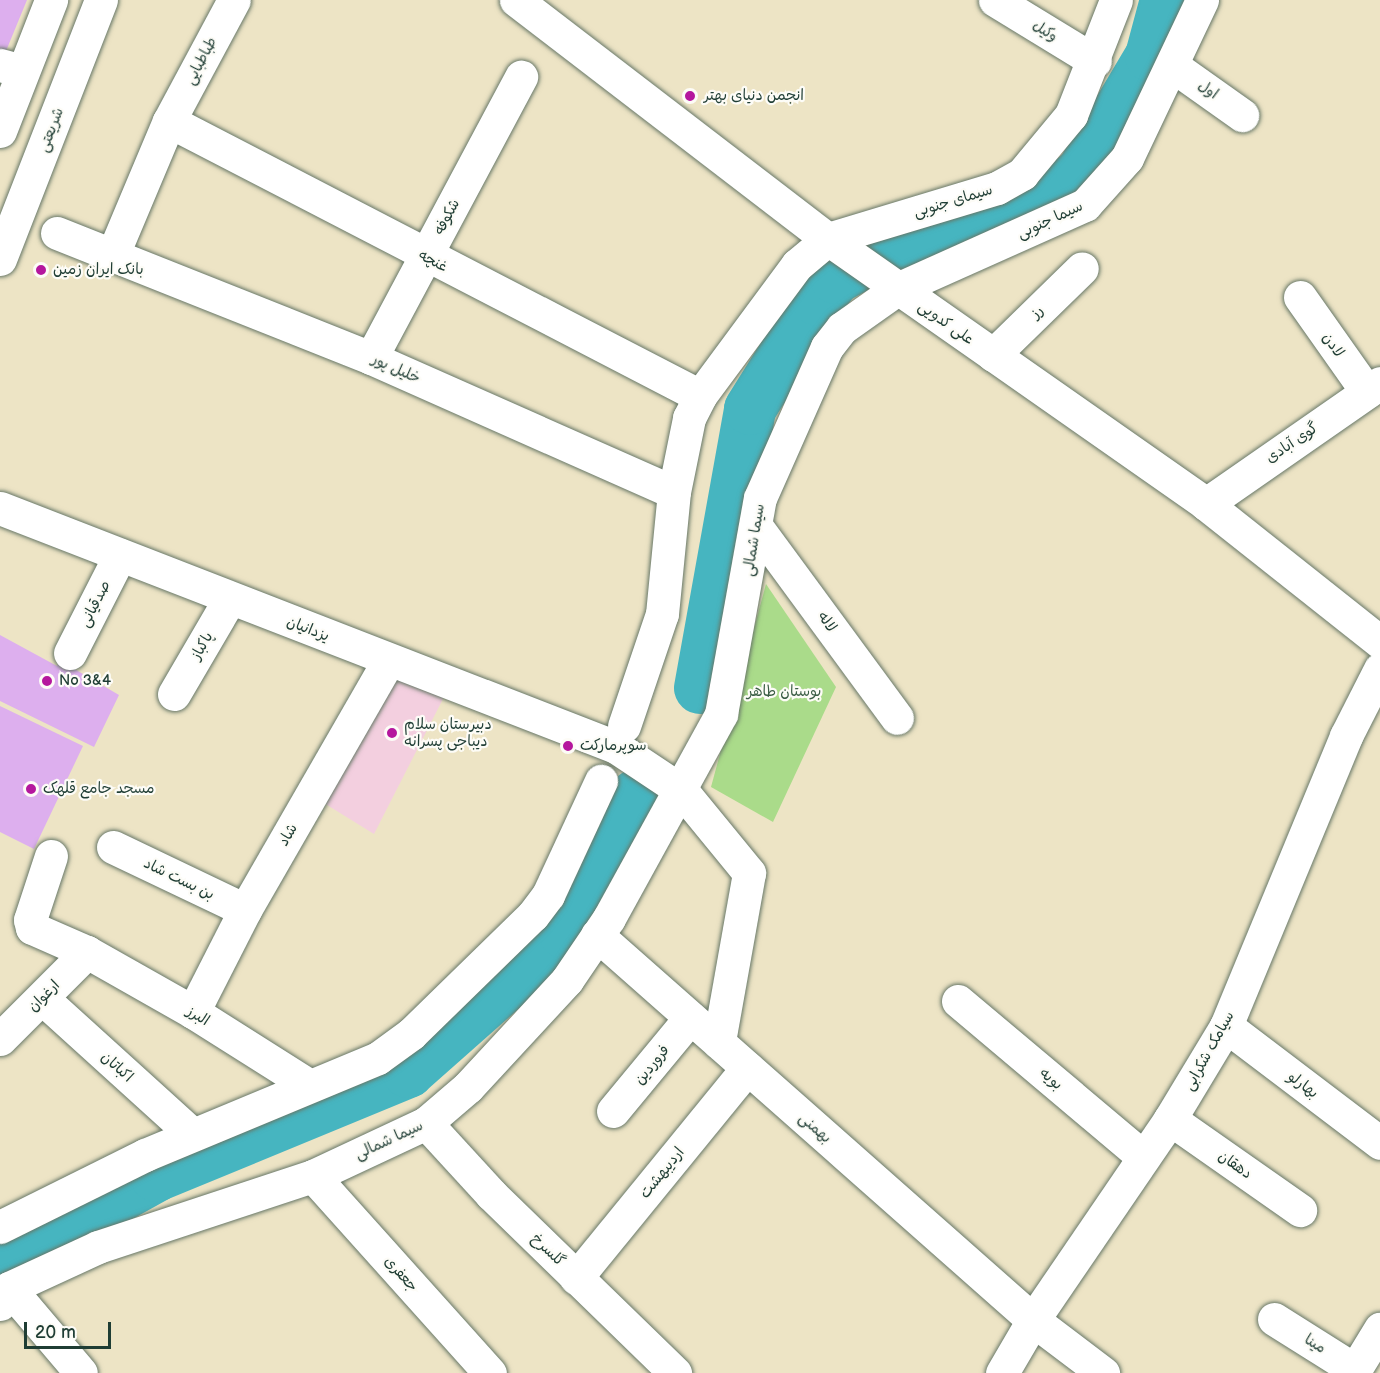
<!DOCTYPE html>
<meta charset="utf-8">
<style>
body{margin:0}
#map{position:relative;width:1380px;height:1373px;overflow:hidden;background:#ede4c5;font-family:"Balsamiq Sans","Playpen Sans Arabic",sans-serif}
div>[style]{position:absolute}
.built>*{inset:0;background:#f3cfdf}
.green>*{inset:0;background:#aadb8a}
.river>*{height:52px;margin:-26px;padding:0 26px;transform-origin:26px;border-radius:26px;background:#46b5c0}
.building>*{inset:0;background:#ddafee}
.roads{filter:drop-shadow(0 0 2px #677767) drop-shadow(0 0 2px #677767)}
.minor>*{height:33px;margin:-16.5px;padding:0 16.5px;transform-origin:16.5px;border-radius:16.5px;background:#fff}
.major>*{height:33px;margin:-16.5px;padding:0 16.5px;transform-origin:16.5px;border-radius:16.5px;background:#fff}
.dots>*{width:16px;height:16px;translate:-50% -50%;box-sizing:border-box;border:3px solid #fdfcf7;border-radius:50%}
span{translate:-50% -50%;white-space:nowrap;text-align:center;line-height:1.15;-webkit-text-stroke:4.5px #fdfcf7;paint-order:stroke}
.street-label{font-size:15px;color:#1f3d34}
.poi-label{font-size:15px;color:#1f3d34}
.left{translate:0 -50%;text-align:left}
.park-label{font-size:15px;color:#3b5d45}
.scale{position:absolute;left:24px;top:1322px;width:87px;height:27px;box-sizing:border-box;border:3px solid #1f3d34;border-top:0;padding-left:8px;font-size:18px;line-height:21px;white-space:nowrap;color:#1f3d34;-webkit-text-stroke:4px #fdfcf7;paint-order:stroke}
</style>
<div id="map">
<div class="built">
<div style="clip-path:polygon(393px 671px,446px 693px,374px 834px,319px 800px)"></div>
</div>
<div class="green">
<div style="clip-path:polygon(766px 584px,836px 687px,773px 822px,711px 787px)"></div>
</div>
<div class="river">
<div style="left:700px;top:688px;width:283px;rotate:-79.8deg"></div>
<div style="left:750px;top:409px;width:128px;rotate:-58deg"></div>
<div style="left:818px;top:300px;width:28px;rotate:-51deg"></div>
<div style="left:836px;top:278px;width:50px;rotate:-28.6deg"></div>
<div style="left:880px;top:254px;width:189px;rotate:-19.5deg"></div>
<div style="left:1058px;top:191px;width:31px;rotate:-38deg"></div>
<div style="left:1082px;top:172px;width:135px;rotate:-59.3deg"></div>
<div style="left:1151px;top:56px;width:58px;rotate:-75deg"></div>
<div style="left:0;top:1263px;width:179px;rotate:-29.1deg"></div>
<div style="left:156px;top:1176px;width:273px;rotate:-22.4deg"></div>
<div style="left:408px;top:1072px;width:210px;rotate:-41.5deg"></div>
<div style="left:565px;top:933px;width:155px;rotate:-62.8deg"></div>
</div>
<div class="building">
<div style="clip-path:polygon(0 0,27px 0,6px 51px,0 50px)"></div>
<div style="clip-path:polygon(0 635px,57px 666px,59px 660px,119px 695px,94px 747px,0 701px)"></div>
<div style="clip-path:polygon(0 706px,83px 746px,34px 849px,0 832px)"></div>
</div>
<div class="roads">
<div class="minor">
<div style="left:516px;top:0;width:393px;rotate:37.5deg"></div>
<div style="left:828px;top:239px;width:462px;rotate:35deg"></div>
<div style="left:1206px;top:504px;width:222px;rotate:38.4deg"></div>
<div style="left:995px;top:0;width:117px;rotate:31.4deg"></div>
<div style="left:0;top:65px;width:23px;rotate:15deg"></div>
<div style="left:1173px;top:66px;width:85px;rotate:35.4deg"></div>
<div style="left:169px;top:121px;width:598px;rotate:27.38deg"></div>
<div style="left:57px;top:233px;width:338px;rotate:21.7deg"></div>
<div style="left:371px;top:358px;width:331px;rotate:23.9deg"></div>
<div style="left:113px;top:254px;width:144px;rotate:-67.2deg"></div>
<div style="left:169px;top:121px;width:137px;rotate:-61.8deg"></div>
<div style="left:1300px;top:297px;width:116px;rotate:54.8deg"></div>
<div style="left:993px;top:355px;width:124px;rotate:-44.3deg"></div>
<div style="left:371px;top:358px;width:319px;rotate:-61.9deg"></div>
<div style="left:1206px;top:504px;width:212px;rotate:-34.8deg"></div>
<div style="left:0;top:508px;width:661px;rotate:21.21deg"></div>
<div style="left:616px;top:747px;width:79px;rotate:33.7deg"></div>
<div style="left:682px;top:791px;width:106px;rotate:50.7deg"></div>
<div style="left:749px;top:873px;width:172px;rotate:100.1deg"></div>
<div style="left:756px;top:526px;width:238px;rotate:53.7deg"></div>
<div style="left:70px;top:653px;width:110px;rotate:-63deg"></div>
<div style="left:174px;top:694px;width:111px;rotate:-59.7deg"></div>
<div style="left:624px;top:726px;width:118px;rotate:-71.3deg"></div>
<div style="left:662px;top:614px;width:123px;rotate:-84.4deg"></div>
<div style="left:674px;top:492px;width:76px;rotate:-78.5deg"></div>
<div style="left:689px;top:418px;width:25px;rotate:-63deg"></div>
<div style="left:700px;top:396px;width:163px;rotate:-53.5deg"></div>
<div style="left:797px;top:265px;width:40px;rotate:-40deg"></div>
<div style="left:828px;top:239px;width:177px;rotate:-16.8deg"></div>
<div style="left:997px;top:188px;width:29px;rotate:-29deg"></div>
<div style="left:1022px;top:174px;width:77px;rotate:-50.3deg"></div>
<div style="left:1071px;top:115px;width:123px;rotate:-68.6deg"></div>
<div style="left:113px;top:847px;width:146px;rotate:25.5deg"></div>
<div style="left:51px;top:856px;width:67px;rotate:108.2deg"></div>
<div style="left:30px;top:920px;width:8px;rotate:76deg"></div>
<div style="left:32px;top:928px;width:60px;rotate:23.6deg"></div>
<div style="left:87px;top:952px;width:122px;rotate:29.5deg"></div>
<div style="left:193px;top:1012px;width:135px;rotate:32.3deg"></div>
<div style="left:597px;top:935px;width:582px;rotate:41.45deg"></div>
<div style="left:1033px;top:1320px;width:88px;rotate:37.1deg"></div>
<div style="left:43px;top:999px;width:201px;rotate:42.2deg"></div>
<div style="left:958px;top:1001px;width:242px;rotate:40.1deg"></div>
<div style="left:193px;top:1012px;width:114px;rotate:-63deg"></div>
<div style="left:245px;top:910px;width:287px;rotate:-60.1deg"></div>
<div style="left:1226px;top:1026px;width:193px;rotate:37.2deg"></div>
<div style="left:0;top:1039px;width:123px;rotate:-45deg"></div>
<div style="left:613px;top:1111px;width:121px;rotate:-50.4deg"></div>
<div style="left:1170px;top:1119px;width:159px;rotate:35deg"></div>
<div style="left:426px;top:1123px;width:96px;rotate:47.5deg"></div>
<div style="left:491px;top:1194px;width:257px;rotate:44.2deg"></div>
<div style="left:313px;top:1176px;width:265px;rotate:48.1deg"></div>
<div style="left:0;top:1227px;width:162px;rotate:-26.4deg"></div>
<div style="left:145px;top:1155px;width:252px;rotate:-22.6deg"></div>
<div style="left:378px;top:1058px;width:41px;rotate:-36deg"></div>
<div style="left:411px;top:1034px;width:170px;rotate:-44.3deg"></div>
<div style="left:533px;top:915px;width:25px;rotate:-53deg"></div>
<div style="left:548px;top:895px;width:126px;rotate:-65.1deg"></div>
<div style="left:576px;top:1278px;width:271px;rotate:-50.8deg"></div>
<div style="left:9px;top:1288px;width:111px;rotate:49.7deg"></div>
<div style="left:0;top:1304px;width:18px;rotate:-61deg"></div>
<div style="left:9px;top:1288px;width:98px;rotate:-24.7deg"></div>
<div style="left:98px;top:1247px;width:226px;rotate:-18.3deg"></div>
<div style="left:313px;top:1176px;width:125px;rotate:-25.1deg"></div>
<div style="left:426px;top:1123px;width:55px;rotate:-40.6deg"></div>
<div style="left:468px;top:1087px;width:146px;rotate:-47.2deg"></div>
<div style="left:567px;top:980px;width:75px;rotate:-55.9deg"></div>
<div style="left:609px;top:918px;width:233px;rotate:-61.2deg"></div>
<div style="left:721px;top:714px;width:219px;rotate:-79.8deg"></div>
<div style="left:760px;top:498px;width:165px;rotate:-66.1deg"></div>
<div style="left:827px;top:347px;width:24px;rotate:-52deg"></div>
<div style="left:842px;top:328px;width:67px;rotate:-35.3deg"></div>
<div style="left:897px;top:289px;width:206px;rotate:-24.1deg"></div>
<div style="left:1085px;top:205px;width:63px;rotate:-48.2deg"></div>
<div style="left:1127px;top:158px;width:175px;rotate:-64.6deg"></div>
<div style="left:1274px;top:1319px;width:96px;rotate:32.2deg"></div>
<div style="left:1002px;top:1373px;width:61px;rotate:-59.7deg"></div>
<div style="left:1033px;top:1320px;width:243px;rotate:-55.7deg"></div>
<div style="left:1170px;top:1119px;width:109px;rotate:-58.9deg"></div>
<div style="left:1226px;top:1026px;width:314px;rotate:-67.5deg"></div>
<div style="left:1346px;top:736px;width:75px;rotate:-63.1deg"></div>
<div style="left:1353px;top:1373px;width:52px;rotate:-58.5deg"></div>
</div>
<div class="major">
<div style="left:0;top:131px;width:141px;rotate:-68.7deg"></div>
<div style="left:0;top:259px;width:278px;rotate:-68.7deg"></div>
</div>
</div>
<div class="dots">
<div style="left:690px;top:96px;background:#b5179e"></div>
<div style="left:41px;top:270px;background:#b5179e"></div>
<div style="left:47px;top:681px;background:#b5179e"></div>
<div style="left:392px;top:733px;background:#b5179e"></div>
<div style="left:568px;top:746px;background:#b5179e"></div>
<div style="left:31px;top:789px;background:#b5179e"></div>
</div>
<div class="street-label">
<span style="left:1045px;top:31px;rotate:32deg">وکیل</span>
<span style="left:201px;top:61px;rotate:-62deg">طباطبایی</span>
<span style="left:1208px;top:90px;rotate:35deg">اول</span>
<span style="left:51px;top:130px;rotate:-69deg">شریعتی</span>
<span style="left:953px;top:201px;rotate:-17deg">سیمای جنوبی</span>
<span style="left:447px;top:217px;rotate:-62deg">شکوفه</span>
<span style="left:1050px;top:220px;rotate:-25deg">سیما جنوبی</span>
<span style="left:433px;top:261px;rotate:27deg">غنچه</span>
<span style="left:1037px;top:312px;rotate:-44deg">رز</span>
<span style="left:946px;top:323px;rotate:35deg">علی کدویی</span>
<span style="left:1333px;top:345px;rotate:55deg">لادن</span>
<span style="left:396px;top:369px;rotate:24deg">خلیل‌ پور</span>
<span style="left:1292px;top:443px;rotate:-34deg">گوی آبادی</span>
<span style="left:754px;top:540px;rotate:-81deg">سیما شمالی</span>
<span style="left:95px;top:604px;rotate:-63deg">صدقیانی</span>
<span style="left:827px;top:622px;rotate:54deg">لاله</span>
<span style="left:308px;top:629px;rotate:21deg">یزدانیان</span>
<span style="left:202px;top:646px;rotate:-60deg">پاکباز</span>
<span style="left:288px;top:835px;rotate:-60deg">شاد</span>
<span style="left:179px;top:879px;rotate:26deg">بن بست شاد</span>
<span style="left:44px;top:996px;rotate:-45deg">ارغوان</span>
<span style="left:198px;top:1016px;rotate:32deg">البرز</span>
<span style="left:1209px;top:1051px;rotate:-61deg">سیامک شکرابی</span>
<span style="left:652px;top:1065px;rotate:-51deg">فروردین</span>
<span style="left:117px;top:1067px;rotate:42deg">اکباتان</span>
<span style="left:1051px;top:1079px;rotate:40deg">بویه</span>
<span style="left:1303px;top:1085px;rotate:37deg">بهارلو</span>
<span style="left:815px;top:1128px;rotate:41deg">بهمنی</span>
<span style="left:389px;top:1140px;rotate:-25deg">سیما شمالی</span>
<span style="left:1235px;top:1165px;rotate:35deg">دهقان</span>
<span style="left:662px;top:1173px;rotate:-51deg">اردیبهشت</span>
<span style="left:548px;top:1250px;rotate:44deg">گلسرخ</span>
<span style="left:401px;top:1274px;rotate:48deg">جعفری</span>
<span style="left:1315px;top:1344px;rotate:32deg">مینا</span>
</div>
<div class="poi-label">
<span class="left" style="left:704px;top:96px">انجمن دنیای بهتر</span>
<span class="left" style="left:53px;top:270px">بانک ایران زمین</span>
<span class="left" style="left:59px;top:681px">No 3&amp;4</span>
<span class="left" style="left:404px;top:733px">دبیرستان سلام<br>دیباجی پسرانه</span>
<span class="left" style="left:580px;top:746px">سوپرمارکت</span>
<span class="left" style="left:43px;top:789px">مسجد جامع قلهک</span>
</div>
<div class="park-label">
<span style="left:784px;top:692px">بوستان طاهر</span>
</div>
<div class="scale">20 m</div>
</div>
